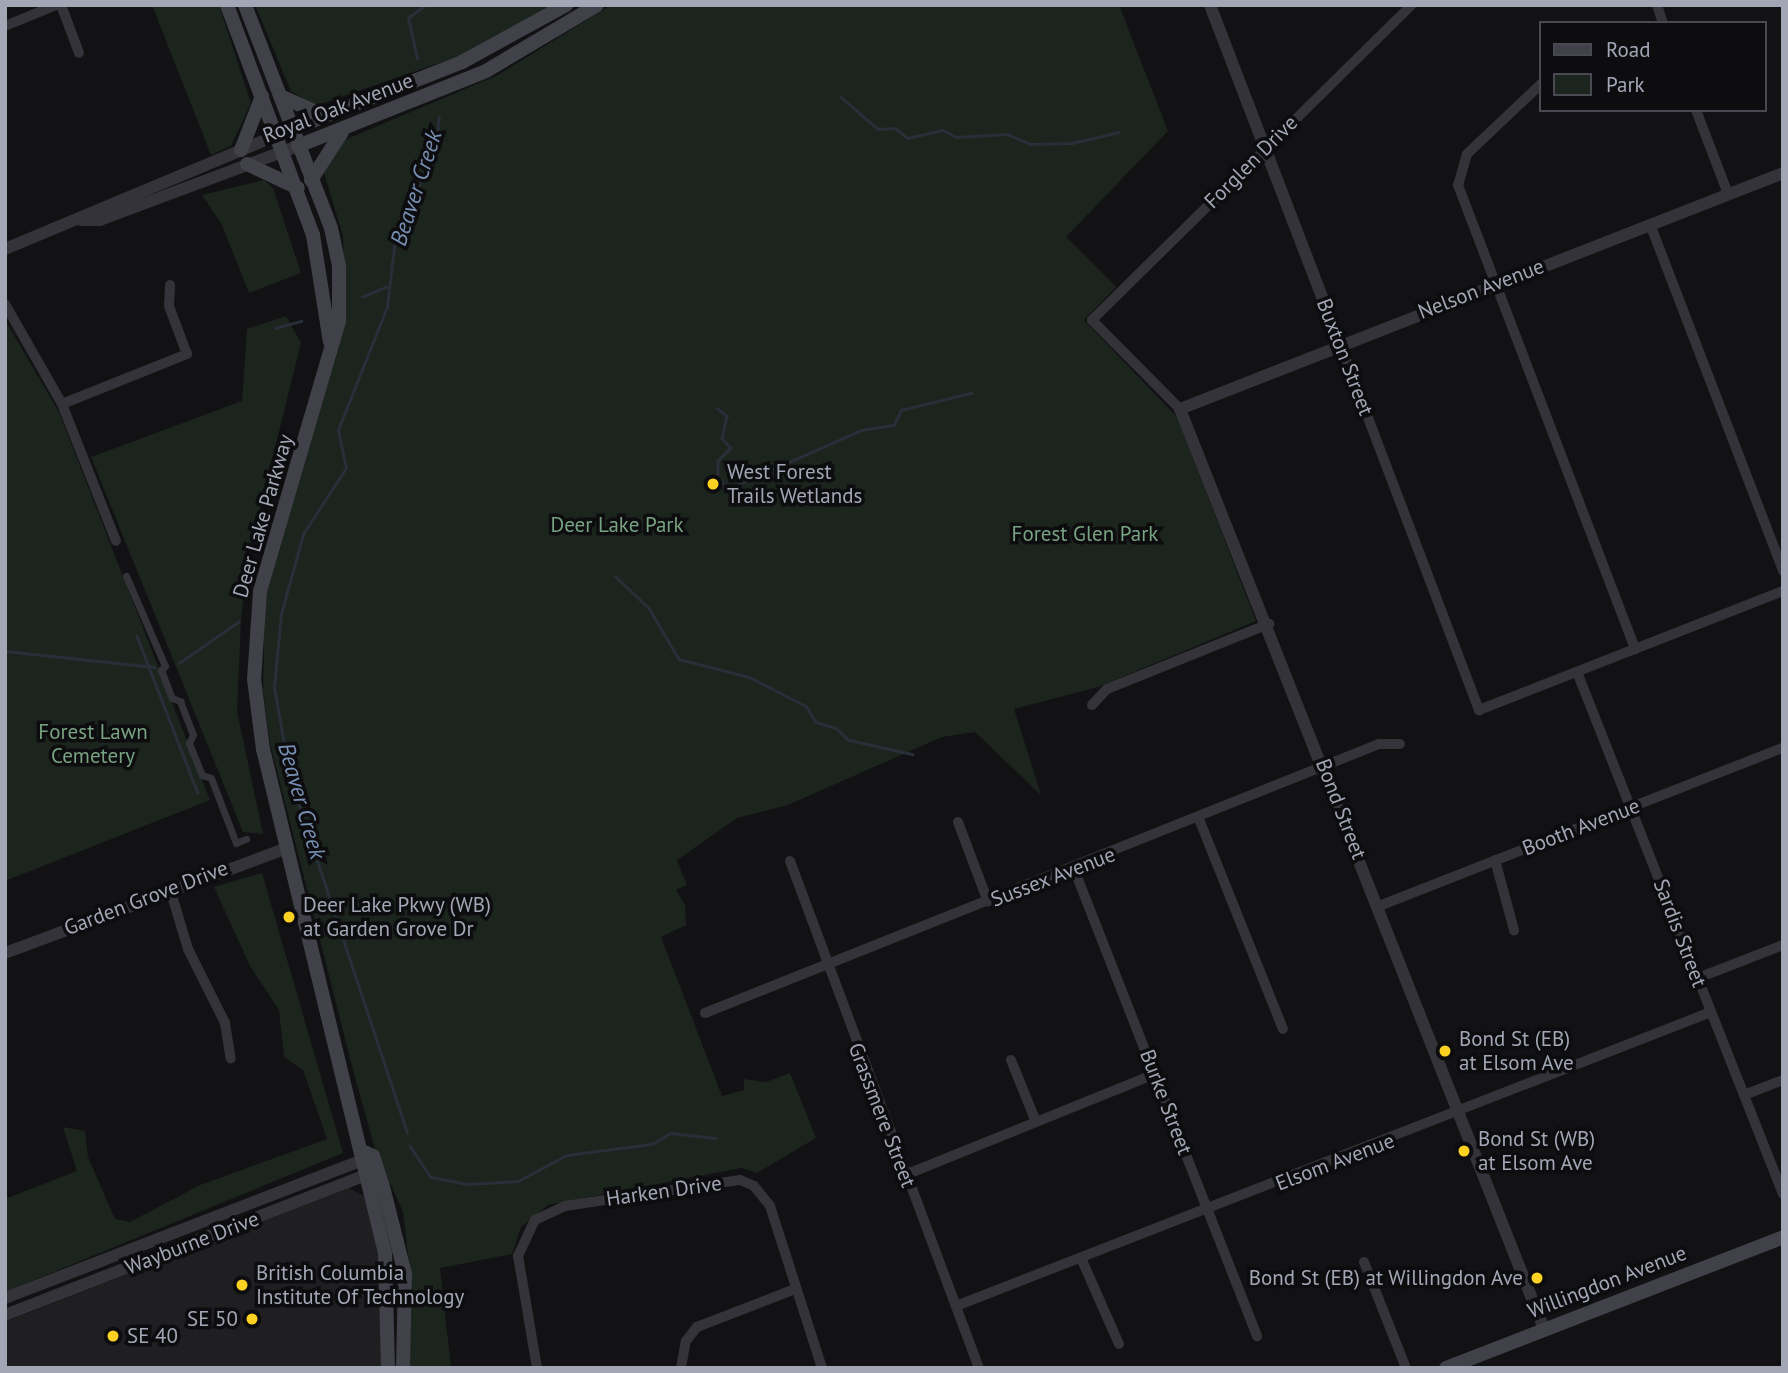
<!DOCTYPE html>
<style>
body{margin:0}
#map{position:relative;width:1788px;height:1373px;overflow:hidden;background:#121214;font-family:"PT Sans",sans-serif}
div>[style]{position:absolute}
.built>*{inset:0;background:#1f1e21}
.green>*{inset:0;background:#1c241e}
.stream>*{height:2.5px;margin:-1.25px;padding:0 1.25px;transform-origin:1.25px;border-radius:1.25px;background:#282f38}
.pedestrian>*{height:7px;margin:-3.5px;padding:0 3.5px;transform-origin:3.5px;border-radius:3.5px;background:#333339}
.minor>*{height:10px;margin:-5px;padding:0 5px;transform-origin:5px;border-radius:5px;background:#333339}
.tertiary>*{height:12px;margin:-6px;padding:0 6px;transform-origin:6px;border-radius:6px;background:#333339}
.secondary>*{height:14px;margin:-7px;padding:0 7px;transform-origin:7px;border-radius:7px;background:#414249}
.dots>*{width:19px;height:19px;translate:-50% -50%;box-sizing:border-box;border:4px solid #0d0d0f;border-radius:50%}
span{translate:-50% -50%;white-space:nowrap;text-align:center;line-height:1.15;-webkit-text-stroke:7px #0d0d0f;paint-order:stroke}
.street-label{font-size:21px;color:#a3a6b5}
.poi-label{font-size:21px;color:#a3a6b5}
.left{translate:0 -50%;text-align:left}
.right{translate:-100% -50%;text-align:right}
.park-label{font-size:21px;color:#78a281}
.water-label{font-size:23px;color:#778fb3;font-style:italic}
.frame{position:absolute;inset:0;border:7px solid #a3a6b5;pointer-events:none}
.legend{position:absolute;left:1539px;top:21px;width:228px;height:91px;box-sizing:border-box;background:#0d0d0f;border:2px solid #494a51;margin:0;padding:9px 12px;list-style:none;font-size:21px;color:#a3a6b5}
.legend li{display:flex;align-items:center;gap:14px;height:35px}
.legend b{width:35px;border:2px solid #494a51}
</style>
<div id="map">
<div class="built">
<div style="clip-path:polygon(349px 1188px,364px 1196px,380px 1251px,382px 1368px,5px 1368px,5px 1322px)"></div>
</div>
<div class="green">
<div style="clip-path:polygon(152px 5px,219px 5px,251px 103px,231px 146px,211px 155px)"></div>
<div style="clip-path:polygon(255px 5px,554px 5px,471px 52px,315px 106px,291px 91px)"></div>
<div style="clip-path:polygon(611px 5px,1119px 5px,1168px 131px,1066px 237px,1116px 287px,1084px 320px,1177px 417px,1256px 621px,1098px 687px,1014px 709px,1041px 795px,975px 732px,942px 737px,788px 805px,737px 818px,677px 860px,687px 885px,676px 890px,685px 905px,686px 925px,661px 937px,722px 1096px,744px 1090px,744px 1079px,766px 1082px,790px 1073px,816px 1138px,757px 1173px,741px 1168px,548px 1205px,521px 1227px,512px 1254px,440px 1268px,451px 1368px,409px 1368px,412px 1289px,403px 1212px,375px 1149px,353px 1070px,270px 743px,263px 691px,265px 597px,346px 318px,343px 236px,324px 173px,340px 142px,498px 75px)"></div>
<div style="clip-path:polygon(264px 180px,273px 188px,301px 273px,249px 293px,221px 223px,202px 195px)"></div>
<div style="clip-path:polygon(286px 316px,301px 343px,247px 561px,241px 619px,237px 711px,263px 834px,243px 832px,91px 457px,242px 401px,247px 329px)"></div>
<div style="clip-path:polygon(5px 320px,59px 412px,210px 800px,5px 881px)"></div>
<div style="clip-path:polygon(262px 873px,343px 1153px,5px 1292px,5px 1199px,77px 1171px,63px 1127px,85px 1131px,88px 1157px,115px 1219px,130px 1222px,200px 1185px,327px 1139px,303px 1070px,284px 1057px,279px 1010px,250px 966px,214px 887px)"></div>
</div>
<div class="stream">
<div style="left:417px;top:59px;width:42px;rotate:-102.4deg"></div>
<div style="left:408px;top:18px;width:21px;rotate:-37deg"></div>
<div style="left:841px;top:97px;width:49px;rotate:40.9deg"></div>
<div style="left:878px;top:129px;width:17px;rotate:-3deg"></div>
<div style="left:895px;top:128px;width:16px;rotate:38deg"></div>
<div style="left:908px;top:138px;width:36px;rotate:-13deg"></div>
<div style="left:943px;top:130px;width:15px;rotate:28deg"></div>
<div style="left:956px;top:137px;width:51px;rotate:-3.4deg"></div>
<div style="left:1007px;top:134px;width:25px;rotate:23deg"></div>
<div style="left:1030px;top:144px;width:42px;rotate:-1.4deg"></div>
<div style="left:1072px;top:143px;width:48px;rotate:-13.2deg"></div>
<div style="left:362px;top:297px;width:26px;rotate:-23deg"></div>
<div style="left:275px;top:328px;width:27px;rotate:-15deg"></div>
<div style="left:717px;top:408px;width:13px;rotate:39deg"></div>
<div style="left:727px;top:416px;width:23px;rotate:103deg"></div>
<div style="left:722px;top:438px;width:13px;rotate:48deg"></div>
<div style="left:731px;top:448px;width:18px;rotate:135deg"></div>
<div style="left:718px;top:461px;width:16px;rotate:90deg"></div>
<div style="left:718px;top:477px;width:16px;rotate:50deg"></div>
<div style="left:728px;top:489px;width:145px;rotate:-23.9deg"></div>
<div style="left:861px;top:430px;width:33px;rotate:-9deg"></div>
<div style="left:894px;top:425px;width:17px;rotate:-65deg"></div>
<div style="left:901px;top:410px;width:72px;rotate:-13.7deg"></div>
<div style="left:615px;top:576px;width:47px;rotate:43.3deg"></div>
<div style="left:649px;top:608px;width:59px;rotate:59.5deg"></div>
<div style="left:679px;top:659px;width:72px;rotate:14.4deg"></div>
<div style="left:749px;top:677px;width:64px;rotate:27deg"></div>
<div style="left:806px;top:706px;width:19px;rotate:58deg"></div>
<div style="left:816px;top:722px;width:21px;rotate:17deg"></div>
<div style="left:836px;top:728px;width:18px;rotate:43deg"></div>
<div style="left:849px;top:740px;width:65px;rotate:12.5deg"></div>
<div style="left:137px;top:636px;width:168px;rotate:68.8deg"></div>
<div style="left:5px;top:651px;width:150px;rotate:6.1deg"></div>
<div style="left:179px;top:663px;width:72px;rotate:-34.8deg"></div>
<div style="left:407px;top:1133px;width:373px;rotate:-108.3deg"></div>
<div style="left:290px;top:779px;width:93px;rotate:-99.9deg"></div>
<div style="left:274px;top:687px;width:73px;rotate:-84.5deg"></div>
<div style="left:281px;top:614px;width:83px;rotate:-74.6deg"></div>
<div style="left:303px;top:534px;width:79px;rotate:-56.9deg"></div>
<div style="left:346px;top:468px;width:39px;rotate:-102deg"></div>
<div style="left:338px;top:430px;width:132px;rotate:-68.3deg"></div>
<div style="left:387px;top:307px;width:60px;rotate:-83.3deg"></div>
<div style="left:394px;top:247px;width:111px;rotate:-67.8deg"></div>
<div style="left:436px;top:144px;width:27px;rotate:-84deg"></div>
<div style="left:410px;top:1146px;width:37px;rotate:56deg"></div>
<div style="left:431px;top:1177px;width:38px;rotate:11deg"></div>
<div style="left:468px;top:1184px;width:50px;rotate:-3.4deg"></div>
<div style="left:518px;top:1181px;width:55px;rotate:-28deg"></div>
<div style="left:567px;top:1155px;width:86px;rotate:-7.4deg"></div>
<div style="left:652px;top:1144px;width:21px;rotate:-31deg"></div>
<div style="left:670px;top:1133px;width:46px;rotate:6.2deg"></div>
</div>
<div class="pedestrian">
<div style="left:126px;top:576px;width:98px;rotate:66.6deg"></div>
<div style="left:165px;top:666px;width:6px;rotate:135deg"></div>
<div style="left:161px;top:670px;width:30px;rotate:69deg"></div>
<div style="left:172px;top:698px;width:9px;rotate:21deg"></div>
<div style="left:180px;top:701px;width:36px;rotate:69deg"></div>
<div style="left:193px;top:735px;width:9px;rotate:117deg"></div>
<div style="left:189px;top:743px;width:35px;rotate:68deg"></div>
<div style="left:202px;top:775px;width:9px;rotate:18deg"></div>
<div style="left:211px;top:778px;width:70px;rotate:69deg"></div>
<div style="left:236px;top:843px;width:11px;rotate:-22deg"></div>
</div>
<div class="minor">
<div style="left:61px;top:5px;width:51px;rotate:69.4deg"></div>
<div style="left:1657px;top:5px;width:19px;rotate:72deg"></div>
<div style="left:5px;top:26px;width:55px;rotate:-22.4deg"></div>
<div style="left:1541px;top:84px;width:102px;rotate:136.6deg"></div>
<div style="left:1467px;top:154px;width:32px;rotate:106deg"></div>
<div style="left:1458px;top:185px;width:497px;rotate:69.1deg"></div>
<div style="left:1696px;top:110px;width:90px;rotate:69.1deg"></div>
<div style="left:1650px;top:224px;width:372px;rotate:69deg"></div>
<div style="left:5px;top:304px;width:115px;rotate:60.3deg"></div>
<div style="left:62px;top:404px;width:147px;rotate:68.5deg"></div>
<div style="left:1340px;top:344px;width:392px;rotate:69.2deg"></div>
<div style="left:1479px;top:710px;width:326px;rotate:-21.4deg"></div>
<div style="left:62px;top:404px;width:135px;rotate:-21.8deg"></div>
<div style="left:187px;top:354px;width:51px;rotate:-110.6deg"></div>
<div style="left:169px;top:306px;width:21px;rotate:-87deg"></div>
<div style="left:1180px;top:409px;width:125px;rotate:-134.7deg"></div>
<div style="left:1092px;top:320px;width:448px;rotate:-44.6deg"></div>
<div style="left:1577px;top:672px;width:561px;rotate:68.46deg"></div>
<div style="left:1092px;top:705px;width:22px;rotate:-47deg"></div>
<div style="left:1107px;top:689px;width:175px;rotate:-21.9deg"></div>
<div style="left:1199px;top:819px;width:226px;rotate:68.2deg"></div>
<div style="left:958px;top:822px;width:85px;rotate:69.4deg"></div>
<div style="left:1495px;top:860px;width:73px;rotate:74.8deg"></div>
<div style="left:790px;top:861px;width:541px;rotate:69.56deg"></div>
<div style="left:1074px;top:869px;width:502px;rotate:68.6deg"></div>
<div style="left:170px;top:889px;width:63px;rotate:73.3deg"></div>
<div style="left:188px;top:949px;width:83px;rotate:63.4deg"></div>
<div style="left:225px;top:1023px;width:36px;rotate:81deg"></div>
<div style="left:1379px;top:906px;width:434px;rotate:-21.4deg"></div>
<div style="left:1698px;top:978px;width:91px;rotate:-21.2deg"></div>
<div style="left:705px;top:1013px;width:726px;rotate:-21.76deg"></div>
<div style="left:1379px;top:744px;width:21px"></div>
<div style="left:1011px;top:1060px;width:67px;rotate:68deg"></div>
<div style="left:1744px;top:1095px;width:42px;rotate:-21deg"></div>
<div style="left:905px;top:1175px;width:270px;rotate:-22deg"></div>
<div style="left:1081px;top:1258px;width:94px;rotate:66.2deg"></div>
<div style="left:1364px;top:1262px;width:114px;rotate:68.4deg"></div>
<div style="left:956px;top:1306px;width:810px;rotate:-21.28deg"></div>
<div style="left:537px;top:1368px;width:114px;rotate:-99.6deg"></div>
<div style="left:518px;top:1256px;width:40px;rotate:-65deg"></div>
<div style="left:535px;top:1220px;width:33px;rotate:-25deg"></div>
<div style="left:565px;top:1206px;width:177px;rotate:-8.5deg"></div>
<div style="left:740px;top:1180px;width:15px;rotate:23deg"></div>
<div style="left:754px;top:1186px;width:26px;rotate:51deg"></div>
<div style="left:770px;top:1206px;width:170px;rotate:72.2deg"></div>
<div style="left:681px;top:1368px;width:27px;rotate:-80deg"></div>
<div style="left:686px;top:1341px;width:18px;rotate:-52deg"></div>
<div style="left:697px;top:1327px;width:105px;rotate:-21.2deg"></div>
</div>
<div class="tertiary">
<div style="left:1210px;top:5px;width:363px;rotate:69deg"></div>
<div style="left:81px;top:220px;width:19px"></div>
<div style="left:100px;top:220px;width:211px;rotate:-20.5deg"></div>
<div style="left:5px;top:249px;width:311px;rotate:-22.7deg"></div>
<div style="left:5px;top:953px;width:302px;rotate:-20.4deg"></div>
<div style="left:5px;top:1298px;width:392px;rotate:-21.1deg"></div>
<div style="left:5px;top:1315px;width:395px;rotate:-21.2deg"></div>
<div style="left:1544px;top:1329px;width:989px;rotate:-111.59deg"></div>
<div style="left:1180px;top:409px;width:648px;rotate:-21.37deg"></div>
</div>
<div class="secondary">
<div style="left:227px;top:5px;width:246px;rotate:69.5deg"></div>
<div style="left:313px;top:235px;width:108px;rotate:81deg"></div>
<div style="left:245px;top:5px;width:239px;rotate:68.9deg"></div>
<div style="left:331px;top:228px;width:40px;rotate:78deg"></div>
<div style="left:339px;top:267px;width:54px;rotate:90deg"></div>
<div style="left:339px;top:321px;width:282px;rotate:106.3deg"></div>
<div style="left:260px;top:592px;width:87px;rotate:93.9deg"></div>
<div style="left:254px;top:679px;width:71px;rotate:82.7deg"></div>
<div style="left:263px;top:749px;width:519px;rotate:76.39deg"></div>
<div style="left:385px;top:1253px;width:115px;rotate:88.5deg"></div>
<div style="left:280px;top:96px;width:49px;rotate:24deg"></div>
<div style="left:292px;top:129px;width:183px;rotate:-21.5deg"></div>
<div style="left:462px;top:62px;width:119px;rotate:-28.7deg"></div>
<div style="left:298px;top:146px;width:202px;rotate:-21.7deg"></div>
<div style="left:486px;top:71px;width:129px;rotate:-30.7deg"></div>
<div style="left:241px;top:150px;width:58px;rotate:-68.7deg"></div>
<div style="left:247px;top:164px;width:56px;rotate:25.2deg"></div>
<div style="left:311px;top:180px;width:57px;rotate:-57.1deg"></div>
<div style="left:364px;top:1152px;width:10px;rotate:24deg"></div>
<div style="left:373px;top:1156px;width:28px;rotate:72deg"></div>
<div style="left:382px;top:1183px;width:94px;rotate:75.8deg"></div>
<div style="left:405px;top:1274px;width:94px;rotate:91.2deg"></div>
<div style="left:1446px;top:1368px;width:362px;rotate:-21.2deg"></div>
</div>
<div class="dots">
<div style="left:713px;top:484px;background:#fdd121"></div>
<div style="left:289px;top:917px;background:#fdd121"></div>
<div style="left:1445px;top:1051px;background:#fdd121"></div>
<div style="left:1464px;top:1151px;background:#fdd121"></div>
<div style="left:1537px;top:1278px;background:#fdd121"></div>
<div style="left:242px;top:1285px;background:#fdd121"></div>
<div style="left:252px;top:1319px;background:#fdd121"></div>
<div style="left:113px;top:1336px;background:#fdd121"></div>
</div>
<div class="street-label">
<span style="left:338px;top:108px;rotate:-21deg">Royal Oak Avenue</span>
<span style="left:1251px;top:162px;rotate:-45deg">Forglen Drive</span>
<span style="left:1481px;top:289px;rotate:-21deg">Nelson Avenue</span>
<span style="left:1345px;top:357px;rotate:69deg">Buxton Street</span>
<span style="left:263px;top:516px;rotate:-74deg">Deer Lake Parkway</span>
<span style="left:1341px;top:809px;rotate:69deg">Bond Street</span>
<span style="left:1581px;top:827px;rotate:-21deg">Booth Avenue</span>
<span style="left:1053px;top:877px;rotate:-21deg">Sussex Avenue</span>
<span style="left:146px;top:898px;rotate:-21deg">Garden Grove Drive</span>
<span style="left:1680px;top:933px;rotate:69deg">Sardis Street</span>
<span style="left:1166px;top:1102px;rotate:69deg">Burke Street</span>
<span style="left:882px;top:1115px;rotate:69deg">Grassmere Street</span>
<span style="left:1335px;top:1162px;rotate:-21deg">Elsom Avenue</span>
<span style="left:664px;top:1191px;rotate:-8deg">Harken Drive</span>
<span style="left:192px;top:1243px;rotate:-21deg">Wayburne Drive</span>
<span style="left:1607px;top:1282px;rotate:-21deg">Willingdon Avenue</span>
</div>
<div class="poi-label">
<span class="left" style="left:727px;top:484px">West Forest<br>Trails Wetlands</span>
<span class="left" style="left:303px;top:917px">Deer Lake Pkwy (WB)<br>at Garden Grove Dr</span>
<span class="left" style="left:1459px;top:1051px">Bond St (EB)<br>at Elsom Ave</span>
<span class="left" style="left:1478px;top:1151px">Bond St (WB)<br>at Elsom Ave</span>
<span class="left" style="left:256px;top:1285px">British Columbia<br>Institute Of Technology</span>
<span class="right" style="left:1523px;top:1278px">Bond St (EB) at Willingdon Ave</span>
<span class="right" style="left:238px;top:1319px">SE 50</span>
<span class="left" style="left:127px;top:1336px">SE 40</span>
</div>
<div class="park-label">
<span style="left:617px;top:525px">Deer Lake Park</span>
<span style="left:1085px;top:534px">Forest Glen Park</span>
<span style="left:93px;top:744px">Forest Lawn<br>Cemetery</span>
</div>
<div class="water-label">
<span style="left:416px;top:188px;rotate:-72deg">Beaver Creek</span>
<span style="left:302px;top:801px;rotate:74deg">Beaver Creek</span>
</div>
<div class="frame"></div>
<ul class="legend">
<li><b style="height:9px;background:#414249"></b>Road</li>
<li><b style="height:19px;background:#1c241e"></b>Park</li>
</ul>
</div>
